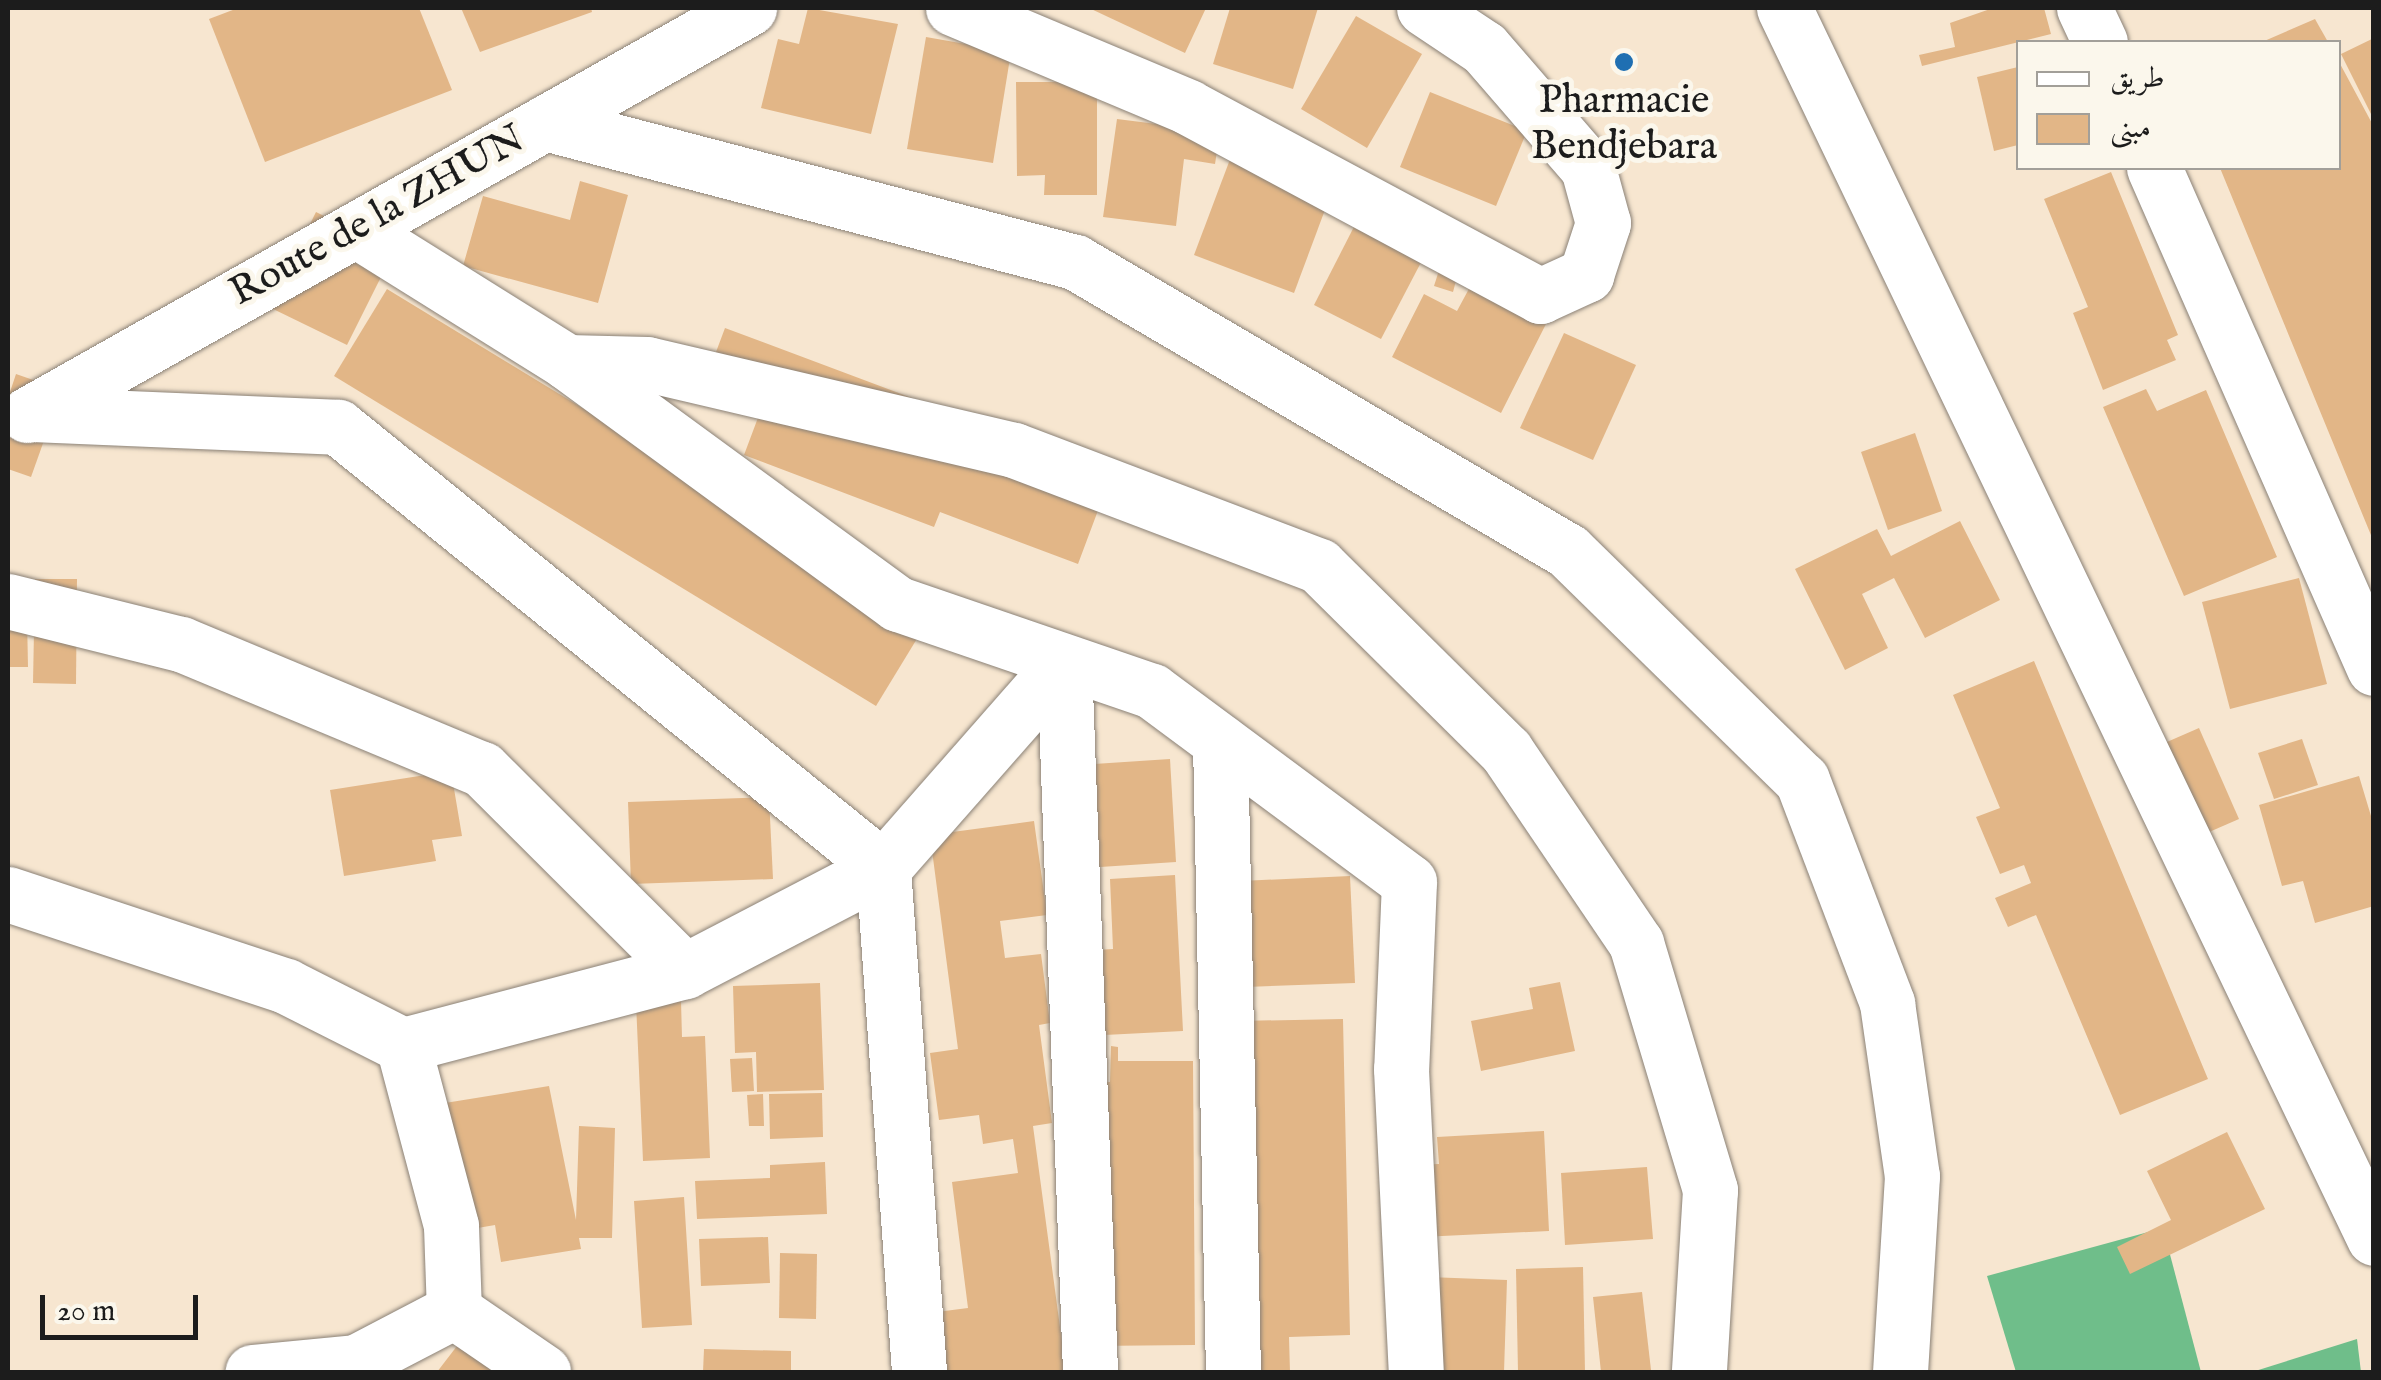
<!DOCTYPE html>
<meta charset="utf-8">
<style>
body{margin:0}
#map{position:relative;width:2381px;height:1380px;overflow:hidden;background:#f7e6d0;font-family:"IM FELL English",Amiri,serif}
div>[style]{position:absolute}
.forest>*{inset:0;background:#6fbe8a}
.building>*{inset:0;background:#e2b687}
.roads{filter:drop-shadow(0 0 2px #8a8176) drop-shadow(0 0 2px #8a8176)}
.minor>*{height:55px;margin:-27.5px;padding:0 27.5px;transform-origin:27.5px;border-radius:27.5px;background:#fff}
.dots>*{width:28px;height:28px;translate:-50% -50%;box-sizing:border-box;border:5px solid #fbf7ec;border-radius:50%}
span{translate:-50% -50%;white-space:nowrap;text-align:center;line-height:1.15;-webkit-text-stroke:10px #fbf7ec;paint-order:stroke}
.poi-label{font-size:40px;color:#1c1c1c}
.street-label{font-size:40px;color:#1c1c1c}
.frame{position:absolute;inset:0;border:10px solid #1c1c1c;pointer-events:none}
.legend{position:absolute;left:2016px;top:40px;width:325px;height:130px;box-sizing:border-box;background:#fbf7ec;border:2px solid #a29f99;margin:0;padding:12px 18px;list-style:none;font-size:30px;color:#1c1c1c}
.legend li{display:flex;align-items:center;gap:20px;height:50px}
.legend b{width:50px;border:2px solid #a29f99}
.scale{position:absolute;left:40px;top:1295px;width:158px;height:45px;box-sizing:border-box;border:5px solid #1c1c1c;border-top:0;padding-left:12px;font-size:30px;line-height:35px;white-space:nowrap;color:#1c1c1c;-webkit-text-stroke:8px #fbf7ec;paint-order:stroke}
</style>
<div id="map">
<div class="forest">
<div style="clip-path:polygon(2163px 1228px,2201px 1372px,2016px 1372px,1987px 1276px)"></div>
<div style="clip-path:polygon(2357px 1339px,2361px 1372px,2252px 1372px)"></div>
</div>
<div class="building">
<div style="clip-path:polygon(238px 8px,419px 8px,452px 90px,265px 162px,209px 19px)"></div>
<div style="clip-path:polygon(461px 8px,591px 8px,592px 12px,480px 52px)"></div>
<div style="clip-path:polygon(808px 8px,898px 24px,871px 134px,761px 108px,778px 39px,799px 44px)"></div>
<div style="clip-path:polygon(1089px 8px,1206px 8px,1185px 53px)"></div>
<div style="clip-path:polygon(1230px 8px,1318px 8px,1293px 89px,1213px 64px)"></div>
<div style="clip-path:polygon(1993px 8px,2044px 8px,2051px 34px,1922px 66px,1919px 55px,1955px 47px,1950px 23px)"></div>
<div style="clip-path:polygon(1356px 16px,1422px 54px,1367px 148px,1301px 109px)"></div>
<div style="clip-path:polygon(2315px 19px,2328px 42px,2262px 42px)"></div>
<div style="clip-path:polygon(926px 37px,1011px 52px,993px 163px,907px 149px)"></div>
<div style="clip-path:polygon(2374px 38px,2374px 120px,2341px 54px)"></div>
<div style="clip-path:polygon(2338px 60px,2374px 127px,2373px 540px,2220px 168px,2338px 168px)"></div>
<div style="clip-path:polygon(2018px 67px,2018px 145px,1994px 151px,1977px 77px)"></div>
<div style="clip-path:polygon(1016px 82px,1097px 82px,1097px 195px,1044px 195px,1045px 175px,1017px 176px)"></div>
<div style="clip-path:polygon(1430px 92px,1527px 131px,1496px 206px,1400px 167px)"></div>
<div style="clip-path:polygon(1117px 119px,1220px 132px,1215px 164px,1184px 159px,1176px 226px,1103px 217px)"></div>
<div style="clip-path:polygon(1232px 154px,1332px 191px,1294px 293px,1194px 255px)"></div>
<div style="clip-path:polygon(2111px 172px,2178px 335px,2167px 340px,2176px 360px,2103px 390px,2073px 313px,2088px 307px,2044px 199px)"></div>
<div style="clip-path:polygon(580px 181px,628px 195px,598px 303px,463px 266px,483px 196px,570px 220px)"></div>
<div style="clip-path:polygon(316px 212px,394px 251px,347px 345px,269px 307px)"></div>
<div style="clip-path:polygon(1360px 215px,1428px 249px,1381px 339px,1314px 305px)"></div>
<div style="clip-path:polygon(1442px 261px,1460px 266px,1453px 292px,1434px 286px)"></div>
<div style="clip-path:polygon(1471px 285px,1547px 322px,1501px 413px,1392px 357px,1424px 294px,1457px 311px)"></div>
<div style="clip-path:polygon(387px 289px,929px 619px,876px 706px,334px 376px)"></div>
<div style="clip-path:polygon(725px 328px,1112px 473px,1078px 564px,940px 512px,934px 527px,744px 455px,759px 415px,701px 392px)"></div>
<div style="clip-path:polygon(1564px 333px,1636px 365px,1593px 460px,1520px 428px)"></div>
<div style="clip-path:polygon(16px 374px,62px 390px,31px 477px,8px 469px,8px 398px)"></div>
<div style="clip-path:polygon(2146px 389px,2157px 411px,2206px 390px,2277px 557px,2184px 596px,2103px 407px)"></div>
<div style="clip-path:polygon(1915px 433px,1942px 511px,1888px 530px,1861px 452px)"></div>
<div style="clip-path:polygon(1960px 521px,2000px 600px,1925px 638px,1894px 578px,1862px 594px,1888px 648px,1845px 670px,1795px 569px,1877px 529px,1891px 556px)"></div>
<div style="clip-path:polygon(2299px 578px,2327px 684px,2230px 709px,2202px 602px)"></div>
<div style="clip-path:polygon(35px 579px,77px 579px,76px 684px,33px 683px)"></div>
<div style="clip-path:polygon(8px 617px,27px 617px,28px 667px,8px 667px)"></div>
<div style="clip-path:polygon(2034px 661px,2208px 1079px,2120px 1115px,2036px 915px,2008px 927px,1995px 898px,2031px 883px,2024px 865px,2000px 874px,1976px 817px,2000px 808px,1953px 695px)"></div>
<div style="clip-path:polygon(2199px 728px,2239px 819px,2177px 846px,2137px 755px)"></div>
<div style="clip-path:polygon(2302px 739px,2318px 785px,2274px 799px,2258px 753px)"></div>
<div style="clip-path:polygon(1170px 759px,1176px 862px,1085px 868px,1079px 765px)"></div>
<div style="clip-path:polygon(451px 771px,462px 836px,432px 840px,436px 861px,344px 876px,330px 790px)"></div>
<div style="clip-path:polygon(2359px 776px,2374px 826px,2374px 906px,2315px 923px,2303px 881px,2282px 886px,2259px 805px)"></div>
<div style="clip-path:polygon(769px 797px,773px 879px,631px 884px,628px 802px)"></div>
<div style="clip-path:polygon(1034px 821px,1047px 915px,1000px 921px,1005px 958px,1041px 954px,1050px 1023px,1039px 1025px,1052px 1123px,1033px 1126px,1066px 1372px,937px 1372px,929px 1313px,968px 1308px,952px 1182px,1018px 1173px,1013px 1139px,983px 1144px,979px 1115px,939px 1120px,930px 1053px,958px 1049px,930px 835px)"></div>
<div style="clip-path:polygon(1175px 875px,1183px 1031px,1085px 1036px,1081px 951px,1113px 949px,1110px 879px)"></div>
<div style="clip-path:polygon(1350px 876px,1355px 983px,1246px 987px,1241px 881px)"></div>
<div style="clip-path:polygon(1560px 982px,1575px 1051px,1481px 1071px,1471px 1021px,1533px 1009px,1529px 988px)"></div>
<div style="clip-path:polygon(820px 983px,824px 1090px,757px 1092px,756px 1052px,735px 1053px,733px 986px)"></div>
<div style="clip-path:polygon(681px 1001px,682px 1037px,705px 1036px,710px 1158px,643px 1161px,636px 1003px)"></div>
<div style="clip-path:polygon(1343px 1019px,1350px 1335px,1289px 1337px,1290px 1372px,1249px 1372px,1238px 1021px)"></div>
<div style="clip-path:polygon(1111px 1046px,1118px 1047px,1118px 1061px,1193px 1061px,1195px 1345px,1091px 1346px,1090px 1083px,1110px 1082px)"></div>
<div style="clip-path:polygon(752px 1058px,754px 1091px,732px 1092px,730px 1059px)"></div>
<div style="clip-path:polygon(549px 1086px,576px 1220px,579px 1126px,615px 1128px,612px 1238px,579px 1238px,581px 1249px,501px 1262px,495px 1225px,466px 1230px,445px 1103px)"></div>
<div style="clip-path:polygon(822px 1093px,823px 1137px,770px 1139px,769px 1094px)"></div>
<div style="clip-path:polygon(763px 1094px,764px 1126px,749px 1126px,747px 1095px)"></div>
<div style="clip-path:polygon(1544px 1131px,1549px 1231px,1421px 1237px,1408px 1165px,1439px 1164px,1437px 1137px)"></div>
<div style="clip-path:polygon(2227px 1132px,2265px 1209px,2130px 1274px,2117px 1247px,2171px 1220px,2147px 1171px)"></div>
<div style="clip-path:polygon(825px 1162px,827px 1214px,697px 1219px,695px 1181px,770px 1178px,770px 1165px)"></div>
<div style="clip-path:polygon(1647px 1167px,1653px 1239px,1565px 1245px,1561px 1173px)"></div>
<div style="clip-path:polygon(684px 1197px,692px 1325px,642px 1328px,634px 1201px)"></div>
<div style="clip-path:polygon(768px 1237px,770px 1283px,701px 1286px,699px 1239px)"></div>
<div style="clip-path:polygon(780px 1253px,817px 1254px,816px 1319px,779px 1318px)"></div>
<div style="clip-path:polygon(1583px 1267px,1585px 1372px,1518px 1372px,1516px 1269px)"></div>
<div style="clip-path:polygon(1428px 1277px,1507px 1280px,1504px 1372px,1426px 1372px)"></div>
<div style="clip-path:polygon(1642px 1292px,1651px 1370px,1601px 1372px,1593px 1297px)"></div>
<div style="clip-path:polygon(467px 1333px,518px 1372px,437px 1372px)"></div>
<div style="clip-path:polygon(704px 1349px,791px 1351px,791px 1372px,703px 1372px)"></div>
</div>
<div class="roads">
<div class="minor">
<div style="left:953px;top:8px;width:255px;rotate:22.8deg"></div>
<div style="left:1188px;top:107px;width:400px;rotate:28.2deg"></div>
<div style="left:1540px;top:296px;width:51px;rotate:-24.5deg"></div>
<div style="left:1586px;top:275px;width:55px;rotate:-71.9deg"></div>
<div style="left:1603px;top:223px;width:57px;rotate:-105.3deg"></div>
<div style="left:1588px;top:168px;width:159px;rotate:-130.9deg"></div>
<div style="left:1484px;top:48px;width:72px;rotate:-146.3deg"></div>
<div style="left:1784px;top:8px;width:1364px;rotate:64.37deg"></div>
<div style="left:2084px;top:8px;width:38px;rotate:65deg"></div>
<div style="left:545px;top:123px;width:548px;rotate:14.7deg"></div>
<div style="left:1075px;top:262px;width:571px;rotate:30.38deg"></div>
<div style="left:1568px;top:551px;width:327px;rotate:44.4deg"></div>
<div style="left:1802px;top:780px;width:239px;rotate:69.1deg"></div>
<div style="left:1887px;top:1003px;width:175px;rotate:81.8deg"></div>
<div style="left:1912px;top:1176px;width:196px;rotate:93.5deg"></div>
<div style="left:2154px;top:168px;width:546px;rotate:66.25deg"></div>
<div style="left:356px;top:230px;width:249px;rotate:32deg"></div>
<div style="left:567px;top:362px;width:410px;rotate:36.2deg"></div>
<div style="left:898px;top:604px;width:268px;rotate:18.9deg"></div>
<div style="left:1152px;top:691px;width:320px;rotate:36.6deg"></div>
<div style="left:1409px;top:882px;width:187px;rotate:92.4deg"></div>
<div style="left:1401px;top:1069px;width:303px;rotate:87.2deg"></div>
<div style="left:567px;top:362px;width:80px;rotate:1.4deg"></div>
<div style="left:647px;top:364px;width:377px;rotate:13.2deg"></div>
<div style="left:1014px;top:450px;width:326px;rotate:20.8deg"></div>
<div style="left:1319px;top:566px;width:263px;rotate:44.7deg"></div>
<div style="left:1506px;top:751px;width:232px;rotate:55.9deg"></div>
<div style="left:1636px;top:943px;width:258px;rotate:73.3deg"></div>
<div style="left:1710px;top:1190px;width:182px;rotate:93.5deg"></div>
<div style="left:30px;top:414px;width:308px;rotate:2.4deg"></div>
<div style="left:338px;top:427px;width:701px;rotate:38.98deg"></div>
<div style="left:883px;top:868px;width:505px;rotate:85.91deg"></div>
<div style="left:27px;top:415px;width:829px;rotate:-29.41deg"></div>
<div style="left:8px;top:601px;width:178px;rotate:14deg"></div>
<div style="left:181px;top:644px;width:326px;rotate:22.6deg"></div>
<div style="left:482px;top:769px;width:286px;rotate:44.9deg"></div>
<div style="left:1064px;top:662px;width:710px;rotate:87.9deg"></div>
<div style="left:1220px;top:742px;width:630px;rotate:88.82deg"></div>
<div style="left:8px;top:894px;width:293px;rotate:18.3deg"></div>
<div style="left:286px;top:986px;width:131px;rotate:26.8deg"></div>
<div style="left:403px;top:1045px;width:187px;rotate:75.1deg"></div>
<div style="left:451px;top:1226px;width:85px;rotate:88deg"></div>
<div style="left:454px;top:1311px;width:110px;rotate:152.5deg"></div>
<div style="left:356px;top:1362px;width:104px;rotate:174.5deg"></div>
<div style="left:403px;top:1045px;width:292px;rotate:-14.7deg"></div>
<div style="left:685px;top:971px;width:223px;rotate:-27.5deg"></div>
<div style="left:883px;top:868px;width:274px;rotate:-48.7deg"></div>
<div style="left:454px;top:1311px;width:108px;rotate:34.4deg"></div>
</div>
</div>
<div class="dots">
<div style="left:1624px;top:62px;background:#1f6fb2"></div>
</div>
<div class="poi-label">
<span style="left:1624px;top:125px">Pharmacie<br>Bendjebara</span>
</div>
<div class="street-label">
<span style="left:378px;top:217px;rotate:-29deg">Route de la ZHUN</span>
</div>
<div class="frame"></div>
<ul class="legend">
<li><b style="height:12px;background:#fff"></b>طريق</li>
<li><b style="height:28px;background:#e2b687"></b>مبنى</li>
</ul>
<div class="scale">20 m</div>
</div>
